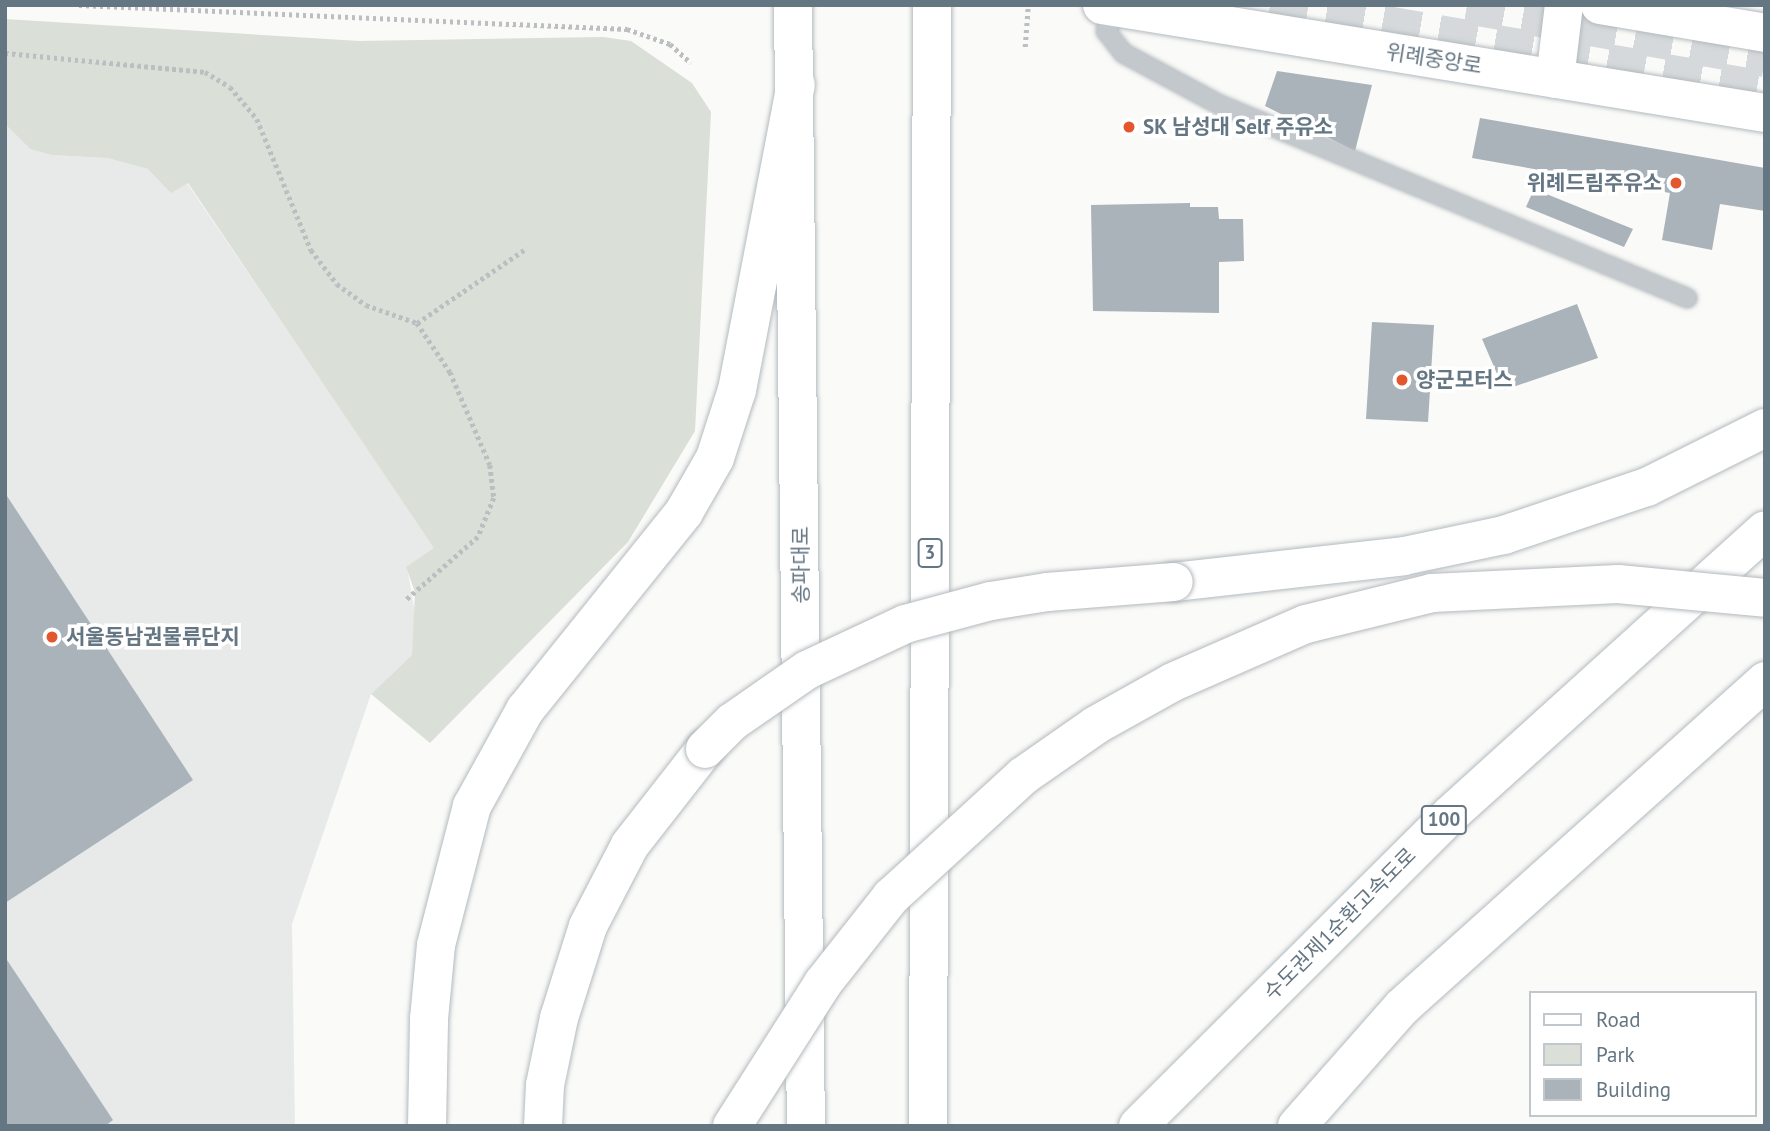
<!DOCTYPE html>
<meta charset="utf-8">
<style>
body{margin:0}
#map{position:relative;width:1770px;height:1131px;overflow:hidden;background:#fafaf8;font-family:"PT Sans","Noto Sans KR",sans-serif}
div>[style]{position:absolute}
.built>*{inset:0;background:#e8e9e9}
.green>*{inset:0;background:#dadfd7}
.building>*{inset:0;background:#aab3b9}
.secondary-tunnel>*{height:38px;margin-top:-19px;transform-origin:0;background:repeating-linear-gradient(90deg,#d5d9db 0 38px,transparent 0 57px)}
.path>*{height:4.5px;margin-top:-2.25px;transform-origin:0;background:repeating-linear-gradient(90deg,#bbbfc2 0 3.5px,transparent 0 7px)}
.roads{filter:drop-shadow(0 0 2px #b3babf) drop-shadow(0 0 2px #b3babf)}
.service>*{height:18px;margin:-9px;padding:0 9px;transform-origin:9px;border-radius:9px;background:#c3c8cc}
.secondary>*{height:38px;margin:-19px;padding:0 19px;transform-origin:19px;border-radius:19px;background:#fff}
.primary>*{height:38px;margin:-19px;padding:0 19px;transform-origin:19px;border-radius:19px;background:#fff}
.motorway>*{height:38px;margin:-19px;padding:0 19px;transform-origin:19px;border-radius:19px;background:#fff}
.bridges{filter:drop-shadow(0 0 2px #b4b9bd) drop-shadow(0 0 2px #b4b9bd)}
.motorway-bridge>*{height:38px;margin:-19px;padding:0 19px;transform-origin:19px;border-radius:19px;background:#fff}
.dots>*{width:19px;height:19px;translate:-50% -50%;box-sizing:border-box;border:4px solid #fff;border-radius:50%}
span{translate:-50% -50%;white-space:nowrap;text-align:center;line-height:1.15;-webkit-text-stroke:7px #fff;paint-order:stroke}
.shield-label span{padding:2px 5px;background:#fff;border:2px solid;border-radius:5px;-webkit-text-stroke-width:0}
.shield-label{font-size:19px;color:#657683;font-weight:700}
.street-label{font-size:21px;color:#657683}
.poi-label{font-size:21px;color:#657683;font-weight:700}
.left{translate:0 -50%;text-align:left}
.right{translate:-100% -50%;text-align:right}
.frame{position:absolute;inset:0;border:7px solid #657683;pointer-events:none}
.legend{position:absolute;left:1529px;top:991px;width:228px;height:126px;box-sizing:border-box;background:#fff;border:2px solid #c1c8cd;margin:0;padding:9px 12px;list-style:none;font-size:21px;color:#657683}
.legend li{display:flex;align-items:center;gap:14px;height:35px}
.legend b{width:35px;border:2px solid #c1c8cd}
</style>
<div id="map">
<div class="built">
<div style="clip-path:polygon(5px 124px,30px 149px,51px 155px,107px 158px,148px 169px,164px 183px,187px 183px,435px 548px,407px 567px,416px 619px,412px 655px,371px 694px,292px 924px,295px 1126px,5px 1126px)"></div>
</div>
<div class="green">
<div style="clip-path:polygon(5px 19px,359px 41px,603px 37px,631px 41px,692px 83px,711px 112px,695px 431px,628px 542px,430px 743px,371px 694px,412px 655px,415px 592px,406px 567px,434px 548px,188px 183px,171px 193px,148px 169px,107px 158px,51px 155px,30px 149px,5px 124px)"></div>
</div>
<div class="building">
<div style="clip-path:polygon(1277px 71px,1372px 85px,1355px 151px,1265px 106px)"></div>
<div style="clip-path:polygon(1480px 118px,1765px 168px,1765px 211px,1720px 204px,1712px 250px,1662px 240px,1670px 193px,1472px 158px)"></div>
<div style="clip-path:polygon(1534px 189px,1633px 229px,1624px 247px,1526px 207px)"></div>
<div style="clip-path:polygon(1190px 203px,1190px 207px,1218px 207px,1219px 219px,1243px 219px,1244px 261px,1219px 262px,1219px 313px,1093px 311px,1091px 205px)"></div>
<div style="clip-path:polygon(1577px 304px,1598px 358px,1504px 390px,1482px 339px)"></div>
<div style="clip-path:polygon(1372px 322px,1434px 325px,1428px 422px,1366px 419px)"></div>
<div style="clip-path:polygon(5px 493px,193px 780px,5px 903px)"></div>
<div style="clip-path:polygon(5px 957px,113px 1120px,105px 1126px,5px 1126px)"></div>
</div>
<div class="secondary-tunnel">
<div style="left:1270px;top:5px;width:502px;rotate:9.74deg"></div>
<div style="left:1467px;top:5px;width:303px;rotate:10.1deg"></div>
</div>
<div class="path">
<div style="left:79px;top:5px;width:549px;rotate:2.51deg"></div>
<div style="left:627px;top:29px;width:46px;rotate:19.2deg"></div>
<div style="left:670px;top:44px;width:28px;rotate:42deg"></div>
<div style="left:1025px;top:47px;width:42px;rotate:-85.9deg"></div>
<div style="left:5px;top:53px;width:201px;rotate:5.4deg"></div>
<div style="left:205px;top:72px;width:29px;rotate:31deg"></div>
<div style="left:230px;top:87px;width:42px;rotate:49.8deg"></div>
<div style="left:257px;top:119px;width:142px;rotate:67.6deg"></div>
<div style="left:311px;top:250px;width:43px;rotate:52.6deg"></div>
<div style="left:337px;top:284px;width:36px;rotate:36deg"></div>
<div style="left:366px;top:305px;width:54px;rotate:19.4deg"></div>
<div style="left:417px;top:323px;width:59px;rotate:56deg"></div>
<div style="left:450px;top:372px;width:101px;rotate:66.7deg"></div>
<div style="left:490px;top:465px;width:33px;rotate:83deg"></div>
<div style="left:494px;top:498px;width:42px;rotate:112.3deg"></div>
<div style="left:478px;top:537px;width:98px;rotate:138.7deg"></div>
<div style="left:417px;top:323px;width:133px;rotate:-34.3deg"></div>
</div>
<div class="roads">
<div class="service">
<div style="left:1118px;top:7px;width:27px;rotate:117deg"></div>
<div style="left:1106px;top:31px;width:28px;rotate:52deg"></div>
<div style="left:1123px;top:53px;width:108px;rotate:28.2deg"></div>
<div style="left:1218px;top:104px;width:508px;rotate:22.47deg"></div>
</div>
<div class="secondary">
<div style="left:1102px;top:5px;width:672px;rotate:9.25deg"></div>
<div style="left:1600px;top:5px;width:167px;rotate:9.6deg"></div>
</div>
<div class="primary">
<div style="left:793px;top:5px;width:1121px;rotate:89.34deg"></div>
<div style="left:928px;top:1126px;width:1121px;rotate:-89.8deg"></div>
</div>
<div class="motorway">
<div style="left:1555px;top:79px;width:75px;rotate:-83.1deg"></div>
<div style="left:1174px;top:582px;width:231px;rotate:-6.4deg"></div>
<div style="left:1404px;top:556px;width:102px;rotate:-11.9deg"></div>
<div style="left:1504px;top:535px;width:151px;rotate:-18.6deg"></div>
<div style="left:1647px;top:487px;width:132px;rotate:-26.6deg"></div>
<div style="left:427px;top:1126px;width:107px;rotate:-88.9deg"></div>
<div style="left:429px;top:1019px;width:74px;rotate:-84.6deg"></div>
<div style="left:436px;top:945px;width:144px;rotate:-75.5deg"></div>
<div style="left:472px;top:806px;width:110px;rotate:-61.1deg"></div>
<div style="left:525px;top:710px;width:254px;rotate:-51.2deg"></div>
<div style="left:684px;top:512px;width:62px;rotate:-60.1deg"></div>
<div style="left:715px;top:458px;width:71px;rotate:-72.1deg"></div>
<div style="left:737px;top:390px;width:311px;rotate:-79.1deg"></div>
<div style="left:543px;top:1126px;width:41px;rotate:-87.2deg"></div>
<div style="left:545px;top:1085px;width:68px;rotate:-78.2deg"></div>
<div style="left:559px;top:1018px;width:96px;rotate:-72.5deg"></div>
<div style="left:588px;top:926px;width:91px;rotate:-62.6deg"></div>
<div style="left:630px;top:845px;width:122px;rotate:-52deg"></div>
<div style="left:1138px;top:1126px;width:442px;rotate:-44.9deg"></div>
<div style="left:1451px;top:814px;width:423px;rotate:-42.1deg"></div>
<div style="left:1297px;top:1126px;width:159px;rotate:-48.6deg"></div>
<div style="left:1402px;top:1007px;width:488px;rotate:-41.9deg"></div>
</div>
</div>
<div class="bridges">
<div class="motorway-bridge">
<div style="left:705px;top:749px;width:38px;rotate:-45deg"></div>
<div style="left:732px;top:722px;width:91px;rotate:-34.7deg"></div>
<div style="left:807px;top:670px;width:108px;rotate:-25.1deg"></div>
<div style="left:905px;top:624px;width:89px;rotate:-15deg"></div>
<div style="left:991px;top:601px;width:57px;rotate:-9.1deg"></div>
<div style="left:1047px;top:592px;width:127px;rotate:-4.5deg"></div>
<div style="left:732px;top:1126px;width:169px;rotate:-57.5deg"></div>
<div style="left:823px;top:983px;width:110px;rotate:-51.7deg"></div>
<div style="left:891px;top:897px;width:179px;rotate:-42.5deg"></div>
<div style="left:1023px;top:776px;width:89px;rotate:-34.9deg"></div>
<div style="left:1096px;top:725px;width:88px;rotate:-29.2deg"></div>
<div style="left:1173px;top:682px;width:145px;rotate:-23.6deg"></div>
<div style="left:1306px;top:624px;width:130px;rotate:-13.8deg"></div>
<div style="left:1432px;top:593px;width:186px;rotate:-2.8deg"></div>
<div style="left:1618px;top:584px;width:148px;rotate:5.4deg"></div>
</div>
</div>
<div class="dots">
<div style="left:1129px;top:127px;background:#e4572e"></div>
<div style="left:1676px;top:183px;background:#e4572e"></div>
<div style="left:1402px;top:380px;background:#e4572e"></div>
<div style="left:52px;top:637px;background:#e4572e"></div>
</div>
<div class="shield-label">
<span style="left:930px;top:553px">3</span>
<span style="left:1444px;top:820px">100</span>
</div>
<div class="street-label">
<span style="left:1434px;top:59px;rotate:9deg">위례중앙로</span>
<span style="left:801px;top:565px;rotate:-90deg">송파대로</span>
<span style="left:1340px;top:924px;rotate:-45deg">수도권제1순환고속도로</span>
</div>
<div class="poi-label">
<span class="left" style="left:1143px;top:127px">SK 남성대 Self 주유소</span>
<span class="right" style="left:1662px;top:183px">위례드림주유소</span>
<span class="left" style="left:1416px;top:380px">양군모터스</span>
<span class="left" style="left:66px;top:637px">서울동남권물류단지</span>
</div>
<div class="frame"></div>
<ul class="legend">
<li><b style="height:9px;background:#fff"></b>Road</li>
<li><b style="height:19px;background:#dadfd7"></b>Park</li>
<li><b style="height:19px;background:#aab3b9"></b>Building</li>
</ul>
</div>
